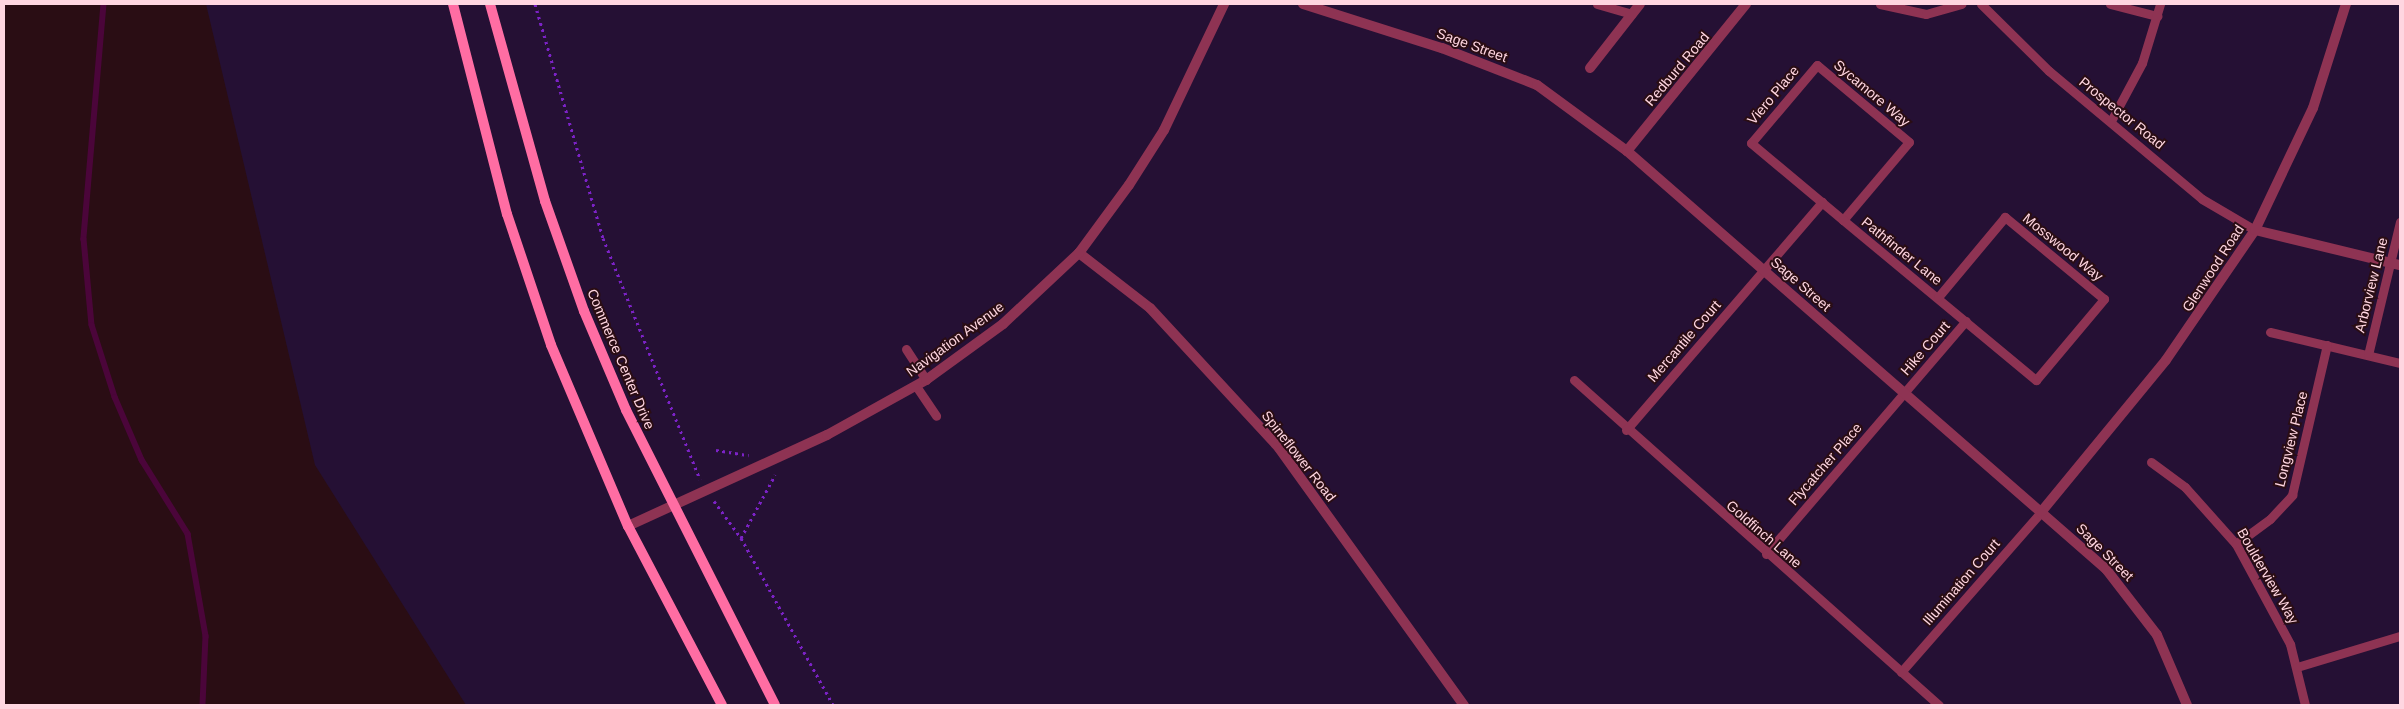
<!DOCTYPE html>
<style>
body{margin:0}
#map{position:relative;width:2404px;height:709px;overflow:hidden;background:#2a0d14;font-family:Helvetica,sans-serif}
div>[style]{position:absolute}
.green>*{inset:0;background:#251034}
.stream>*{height:5.5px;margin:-2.75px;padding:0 2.75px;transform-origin:2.75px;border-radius:2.75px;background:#4b053a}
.path>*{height:3px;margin-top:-1.5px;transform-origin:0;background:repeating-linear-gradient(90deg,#7c22c7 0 2.5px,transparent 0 6.5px)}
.service>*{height:9px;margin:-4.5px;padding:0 4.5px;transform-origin:4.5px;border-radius:4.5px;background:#8e3353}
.minor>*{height:10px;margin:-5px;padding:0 5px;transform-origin:5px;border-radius:5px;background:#8e3353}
.tertiary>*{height:10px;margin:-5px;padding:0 5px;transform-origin:5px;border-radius:5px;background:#8e3353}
.secondary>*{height:10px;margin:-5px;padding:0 5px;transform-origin:5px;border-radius:5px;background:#ff6da3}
span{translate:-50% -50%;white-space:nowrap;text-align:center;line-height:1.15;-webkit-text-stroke:4px #2a0d14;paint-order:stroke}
.street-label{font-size:14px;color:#ffd6e1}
.frame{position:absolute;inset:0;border:5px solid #ffd6e1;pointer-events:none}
</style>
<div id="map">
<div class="green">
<div style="clip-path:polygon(206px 4px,2400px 4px,2400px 705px,466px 705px,315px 465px)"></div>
</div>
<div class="stream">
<div style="left:104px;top:4px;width:236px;rotate:94.9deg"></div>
<div style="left:84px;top:239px;width:86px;rotate:84.7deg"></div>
<div style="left:92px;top:325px;width:76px;rotate:72.3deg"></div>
<div style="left:115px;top:397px;width:69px;rotate:66.8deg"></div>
<div style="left:142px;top:460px;width:87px;rotate:58.1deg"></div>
<div style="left:188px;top:534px;width:104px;rotate:80deg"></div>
<div style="left:206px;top:636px;width:69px;rotate:92.5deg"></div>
</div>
<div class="path">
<div style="left:535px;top:4px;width:244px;rotate:73.8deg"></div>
<div style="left:603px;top:238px;width:260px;rotate:68.1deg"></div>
<div style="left:716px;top:450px;width:33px;rotate:9deg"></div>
<div style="left:714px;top:501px;width:46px;rotate:53.9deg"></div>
<div style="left:741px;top:538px;width:191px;rotate:61.1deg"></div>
<div style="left:741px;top:538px;width:72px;rotate:-61.6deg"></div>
</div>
<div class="service">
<div style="left:1597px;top:4px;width:36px;rotate:16deg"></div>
<div style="left:1880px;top:4px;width:47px;rotate:12.3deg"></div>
<div style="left:1926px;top:14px;width:37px;rotate:-16deg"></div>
<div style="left:1981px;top:4px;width:95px;rotate:44.6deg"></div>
<div style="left:2049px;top:71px;width:199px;rotate:39.9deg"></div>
<div style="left:2202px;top:199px;width:61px;rotate:30.3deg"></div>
<div style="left:2110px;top:4px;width:49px;rotate:14.3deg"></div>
<div style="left:2111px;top:121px;width:66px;rotate:-61.9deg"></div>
<div style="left:2142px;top:63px;width:62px;rotate:-73deg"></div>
<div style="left:1843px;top:220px;width:102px;rotate:-49.8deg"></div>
<div style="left:1909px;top:142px;width:120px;rotate:-140.1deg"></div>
<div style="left:1817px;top:65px;width:102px;rotate:130.2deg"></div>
<div style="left:1751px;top:143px;width:120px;rotate:39.9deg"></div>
<div style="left:1843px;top:220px;width:251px;rotate:39.7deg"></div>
<div style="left:2036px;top:380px;width:106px;rotate:-50deg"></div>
<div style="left:2104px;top:299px;width:129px;rotate:-140.4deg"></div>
<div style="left:2005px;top:217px;width:104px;rotate:129.9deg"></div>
<div style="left:2270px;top:332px;width:134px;rotate:13.4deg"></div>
<div style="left:906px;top:349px;width:37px;rotate:57deg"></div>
<div style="left:2368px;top:355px;width:137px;rotate:-76.5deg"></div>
<div style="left:1574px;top:380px;width:489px;rotate:41.7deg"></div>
<div style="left:916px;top:386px;width:36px;rotate:56deg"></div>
<div style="left:1626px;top:430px;width:301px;rotate:-49.3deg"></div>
<div style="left:2151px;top:462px;width:42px;rotate:36.3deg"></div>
<div style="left:2185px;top:487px;width:76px;rotate:48.2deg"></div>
<div style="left:2236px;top:544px;width:114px;rotate:61.6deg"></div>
<div style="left:2290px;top:644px;width:63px;rotate:76.2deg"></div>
<div style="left:2236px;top:544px;width:42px;rotate:-36.3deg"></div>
<div style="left:2270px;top:519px;width:33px;rotate:-47deg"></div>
<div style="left:2292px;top:495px;width:154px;rotate:-76.9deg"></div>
<div style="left:1766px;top:554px;width:307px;rotate:-49.4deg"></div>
<div style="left:2297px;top:667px;width:108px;rotate:-16.8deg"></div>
<div style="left:1901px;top:672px;width:214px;rotate:-48.8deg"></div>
</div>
<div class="minor">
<div style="left:1303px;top:4px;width:146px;rotate:17.6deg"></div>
<div style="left:1442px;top:48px;width:102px;rotate:21.3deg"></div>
<div style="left:1537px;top:85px;width:112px;rotate:36.3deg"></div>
<div style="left:1627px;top:151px;width:636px;rotate:41.11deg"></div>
<div style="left:2106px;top:569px;width:83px;rotate:52.3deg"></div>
<div style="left:2157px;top:635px;width:76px;rotate:66.8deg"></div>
<div style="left:1590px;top:68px;width:81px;rotate:-52deg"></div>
<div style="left:1627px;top:151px;width:189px;rotate:-51deg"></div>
<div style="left:2255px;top:230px;width:149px;rotate:13.6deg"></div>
<div style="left:1079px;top:253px;width:90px;rotate:37.8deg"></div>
<div style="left:1150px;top:308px;width:190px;rotate:47.3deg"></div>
<div style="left:1279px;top:448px;width:317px;rotate:54.3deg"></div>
<div style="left:2042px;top:511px;width:195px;rotate:-50.6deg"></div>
<div style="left:2166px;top:360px;width:158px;rotate:-55.6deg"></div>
<div style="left:2255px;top:230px;width:135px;rotate:-64.6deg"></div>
<div style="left:2313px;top:108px;width:109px;rotate:-72.4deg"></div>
</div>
<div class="tertiary">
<div style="left:628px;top:526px;width:219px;rotate:-24.6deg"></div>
<div style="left:827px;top:435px;width:113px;rotate:-29.1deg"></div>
<div style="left:926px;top:380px;width:95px;rotate:-36deg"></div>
<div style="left:1003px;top:324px;width:104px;rotate:-43.1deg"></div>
<div style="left:1079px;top:253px;width:84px;rotate:-53.7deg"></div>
<div style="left:1129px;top:185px;width:65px;rotate:-57.5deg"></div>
<div style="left:1164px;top:130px;width:140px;rotate:-64.5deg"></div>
</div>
<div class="secondary">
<div style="left:453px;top:4px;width:217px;rotate:75.6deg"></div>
<div style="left:507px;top:214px;width:138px;rotate:71.4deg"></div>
<div style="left:551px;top:345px;width:197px;rotate:67deg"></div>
<div style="left:628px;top:526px;width:202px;rotate:62.3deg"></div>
<div style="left:490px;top:4px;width:205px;rotate:74.4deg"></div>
<div style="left:545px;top:201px;width:117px;rotate:70.5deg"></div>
<div style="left:584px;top:311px;width:108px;rotate:67deg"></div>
<div style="left:626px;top:410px;width:330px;rotate:63.2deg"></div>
</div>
<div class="street-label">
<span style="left:1472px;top:45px;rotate:20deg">Sage Street</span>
<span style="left:1677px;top:69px;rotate:-50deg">Redburd Road</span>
<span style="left:1872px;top:93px;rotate:40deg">Sycamore Way</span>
<span style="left:1773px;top:95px;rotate:-50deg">Viero Place</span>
<span style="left:2122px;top:113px;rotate:39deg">Prospector Road</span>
<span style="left:2063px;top:247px;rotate:39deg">Mosswood Way</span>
<span style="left:1902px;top:251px;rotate:39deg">Pathfinder Lane</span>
<span style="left:2213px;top:268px;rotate:-57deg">Glenwood Road</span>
<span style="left:1801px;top:284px;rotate:41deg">Sage Street</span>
<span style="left:2371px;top:285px;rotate:-76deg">Arborview Lane</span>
<span style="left:955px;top:339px;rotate:-36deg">Navigation Avenue</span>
<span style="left:1684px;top:341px;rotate:-49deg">Mercantile Court</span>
<span style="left:1925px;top:348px;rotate:-49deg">Hike Court</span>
<span style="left:621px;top:359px;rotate:67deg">Commerce Center Drive</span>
<span style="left:2291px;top:439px;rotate:-76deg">Longview Place</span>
<span style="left:1299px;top:456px;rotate:52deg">Spineflower Road</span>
<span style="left:1825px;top:464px;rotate:-49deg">Flycatcher Place</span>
<span style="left:1764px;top:534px;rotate:41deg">Goldfinch Lane</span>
<span style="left:2105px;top:552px;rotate:45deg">Sage Street</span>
<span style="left:2268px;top:576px;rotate:60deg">Boulderview Way</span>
<span style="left:1961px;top:582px;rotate:-49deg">Illumination Court</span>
</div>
<div class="frame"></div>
</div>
